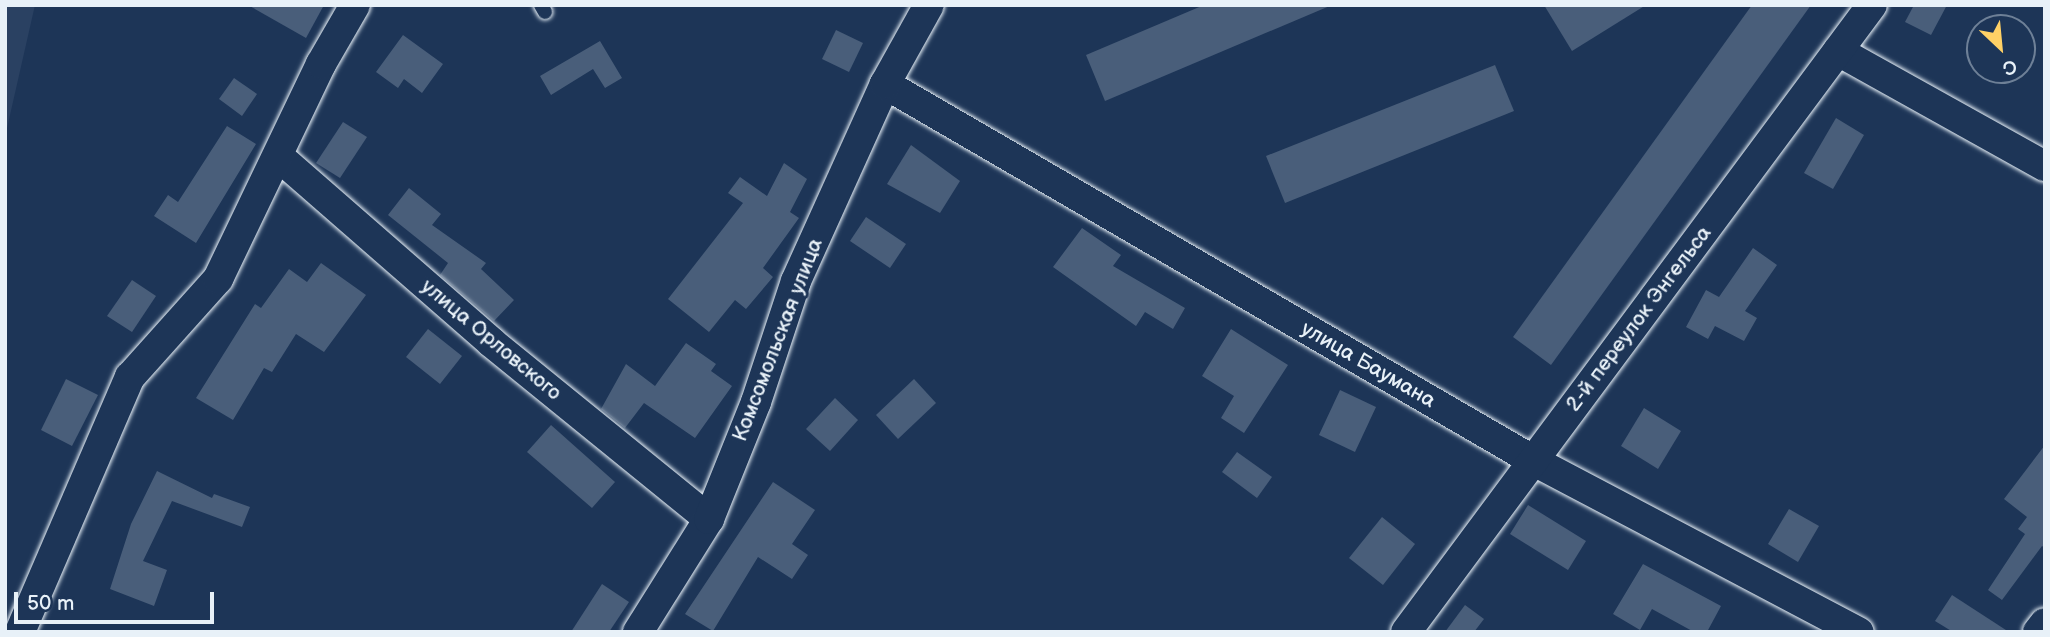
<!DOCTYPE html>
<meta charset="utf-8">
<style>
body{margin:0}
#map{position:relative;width:2050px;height:637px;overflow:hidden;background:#1d3557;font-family:"Balsamiq Sans",sans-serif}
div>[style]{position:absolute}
.built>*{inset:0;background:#2a4162}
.building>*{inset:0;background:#495e7a}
.roads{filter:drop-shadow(0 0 2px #e8f1f8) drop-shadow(0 0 2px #e8f1f8)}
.service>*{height:14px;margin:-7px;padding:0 7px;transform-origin:7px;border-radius:7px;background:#1d3557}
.minor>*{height:30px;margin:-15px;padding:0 15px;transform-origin:15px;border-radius:15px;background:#1d3557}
span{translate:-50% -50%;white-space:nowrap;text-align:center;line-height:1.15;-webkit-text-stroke:6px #1d3557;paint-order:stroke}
.street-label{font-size:21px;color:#e8f1f8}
.frame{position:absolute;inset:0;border:7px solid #e8f1f8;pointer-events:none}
.north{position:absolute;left:1966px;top:14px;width:70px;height:70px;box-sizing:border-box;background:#1d3557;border:2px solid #6e8097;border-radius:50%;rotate:154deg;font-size:19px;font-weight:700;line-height:28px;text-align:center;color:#e8f1f8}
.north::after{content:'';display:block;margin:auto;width:24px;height:32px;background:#ffd166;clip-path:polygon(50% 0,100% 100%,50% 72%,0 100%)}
.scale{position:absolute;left:14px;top:592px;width:200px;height:32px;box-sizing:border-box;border:4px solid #e8f1f8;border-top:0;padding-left:9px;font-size:21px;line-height:24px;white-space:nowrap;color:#e8f1f8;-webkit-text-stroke:5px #1d3557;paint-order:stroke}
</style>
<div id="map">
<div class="built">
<div style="clip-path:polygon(5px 5px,35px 5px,5px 137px)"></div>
</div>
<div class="building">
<div style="clip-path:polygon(248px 5px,324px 5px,306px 38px)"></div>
<div style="clip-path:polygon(1204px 5px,1332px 5px,1105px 101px,1086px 55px)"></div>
<div style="clip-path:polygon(1544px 5px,1646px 5px,1572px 51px)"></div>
<div style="clip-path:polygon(1752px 5px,1811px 5px,1551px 365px,1513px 337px)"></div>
<div style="clip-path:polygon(1914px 5px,1947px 5px,1931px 35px,1905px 22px)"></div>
<div style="clip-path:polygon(836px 30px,863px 43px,849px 72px,822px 59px)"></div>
<div style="clip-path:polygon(403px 35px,443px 64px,422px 93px,404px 79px,398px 88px,376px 72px)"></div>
<div style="clip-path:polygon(600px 41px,622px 78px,605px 88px,593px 69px,551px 95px,540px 76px)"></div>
<div style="clip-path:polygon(1495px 65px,1514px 111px,1285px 203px,1266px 156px)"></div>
<div style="clip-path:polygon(234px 78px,257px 94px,242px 116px,219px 99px)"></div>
<div style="clip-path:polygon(1836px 118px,1864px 135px,1833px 189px,1804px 173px)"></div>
<div style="clip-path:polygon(343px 122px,367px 137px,340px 178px,316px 163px)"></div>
<div style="clip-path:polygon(227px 126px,256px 144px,196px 243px,154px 216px,168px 195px,178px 202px)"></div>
<div style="clip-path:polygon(911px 145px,960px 181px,940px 213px,887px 184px)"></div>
<div style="clip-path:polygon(784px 163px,807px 179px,790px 212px,799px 218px,763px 268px,773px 277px,746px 309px,735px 300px,709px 332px,668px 299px,743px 203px,728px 193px,740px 177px,767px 196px)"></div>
<div style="clip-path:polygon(409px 188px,441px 214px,432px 225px,486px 263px,481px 269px,514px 300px,494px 321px,440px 275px,448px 263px,388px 215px)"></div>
<div style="clip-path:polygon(866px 217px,906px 244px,890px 268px,850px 241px)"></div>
<div style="clip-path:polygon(1082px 228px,1121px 255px,1113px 266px,1185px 308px,1173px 329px,1145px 312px,1136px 326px,1053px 267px)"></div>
<div style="clip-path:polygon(1753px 248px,1777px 265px,1745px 311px,1757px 318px,1744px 341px,1715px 326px,1708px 339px,1686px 327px,1706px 290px,1719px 297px)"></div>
<div style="clip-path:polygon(321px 263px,366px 295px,324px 352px,296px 334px,272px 372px,264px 368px,233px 420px,196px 398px,255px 304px,261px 308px,289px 269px,307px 282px)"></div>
<div style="clip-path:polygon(132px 280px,156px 296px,132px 332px,107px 316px)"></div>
<div style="clip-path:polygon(428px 329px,462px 356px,440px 384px,406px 357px)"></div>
<div style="clip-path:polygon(1231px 329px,1288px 365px,1244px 433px,1221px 418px,1234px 396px,1202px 376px)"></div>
<div style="clip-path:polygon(686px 343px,716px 364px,711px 371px,732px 386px,695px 438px,644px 403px,625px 428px,601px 409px,626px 364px,655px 386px)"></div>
<div style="clip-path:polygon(66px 379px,98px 395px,72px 446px,41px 430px)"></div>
<div style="clip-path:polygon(914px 379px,936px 403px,898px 439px,876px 415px)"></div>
<div style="clip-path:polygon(1340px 390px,1376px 407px,1355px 452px,1319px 435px)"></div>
<div style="clip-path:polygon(835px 398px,858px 420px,830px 451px,806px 429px)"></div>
<div style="clip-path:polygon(1644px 408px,1681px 431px,1658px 469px,1621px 446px)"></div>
<div style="clip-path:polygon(551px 425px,615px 482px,592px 508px,527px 452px)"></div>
<div style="clip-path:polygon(2045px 445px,2045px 548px,2042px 546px,2002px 600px,1988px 590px,2025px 534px,2018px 529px,2027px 517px,2004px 499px)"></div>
<div style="clip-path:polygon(1237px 452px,1272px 477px,1257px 498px,1222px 472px)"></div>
<div style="clip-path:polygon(157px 471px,212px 498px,214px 494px,250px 507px,242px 527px,172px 501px,143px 561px,167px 570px,154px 606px,110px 589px,131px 524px)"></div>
<div style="clip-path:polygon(773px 482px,815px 510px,792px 544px,808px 555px,792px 579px,758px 557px,713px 631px,685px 614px)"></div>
<div style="clip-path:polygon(1528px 505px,1586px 541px,1568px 570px,1510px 534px)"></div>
<div style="clip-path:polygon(1789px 509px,1819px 526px,1798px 562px,1768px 544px)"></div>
<div style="clip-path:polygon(1382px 517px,1415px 544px,1383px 585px,1349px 558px)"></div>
<div style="clip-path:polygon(1643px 564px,1721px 606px,1707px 632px,1694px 632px,1652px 609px,1640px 630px,1613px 614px)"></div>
<div style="clip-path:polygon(602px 584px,629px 602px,609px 632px,571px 632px)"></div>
<div style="clip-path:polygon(1952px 595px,2009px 632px,1953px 632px,1935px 621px)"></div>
<div style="clip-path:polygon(1465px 605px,1484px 619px,1474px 632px,1445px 632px)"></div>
</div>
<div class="roads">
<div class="service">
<div style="left:541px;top:5px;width:8px;rotate:60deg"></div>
</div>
<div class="minor">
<div style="left:1838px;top:51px;width:237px;rotate:29.1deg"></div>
<div style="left:885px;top:84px;width:751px;rotate:30.15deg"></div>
<div style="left:1534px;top:461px;width:367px;rotate:27.8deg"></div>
<div style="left:278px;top:156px;width:283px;rotate:41.1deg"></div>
<div style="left:491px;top:342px;width:281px;rotate:39.1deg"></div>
<div style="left:20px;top:632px;width:278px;rotate:-66.7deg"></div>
<div style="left:130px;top:377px;width:132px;rotate:-48.1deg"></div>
<div style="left:218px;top:279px;width:238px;rotate:-64.4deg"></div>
<div style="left:321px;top:64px;width:68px;rotate:-60deg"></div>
<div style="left:638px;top:632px;width:133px;rotate:-57.9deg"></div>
<div style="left:709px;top:519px;width:126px;rotate:-68.1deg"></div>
<div style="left:756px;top:402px;width:127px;rotate:-71.7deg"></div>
<div style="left:796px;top:281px;width:216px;rotate:-65.7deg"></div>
<div style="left:885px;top:84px;width:90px;rotate:-60.9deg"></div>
<div style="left:1406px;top:632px;width:781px;rotate:-53.38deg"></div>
<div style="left:2038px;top:632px;width:11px;rotate:-52deg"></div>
</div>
</div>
<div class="street-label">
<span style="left:1639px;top:319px;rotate:-53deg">2-й переулок Энгельса</span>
<span style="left:491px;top:340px;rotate:40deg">улица Орловского</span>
<span style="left:778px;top:340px;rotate:-69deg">Комсомольская улица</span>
<span style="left:1368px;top:365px;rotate:30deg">улица Баумана</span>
</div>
<div class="frame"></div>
<div class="north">С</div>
<div class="scale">50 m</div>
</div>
